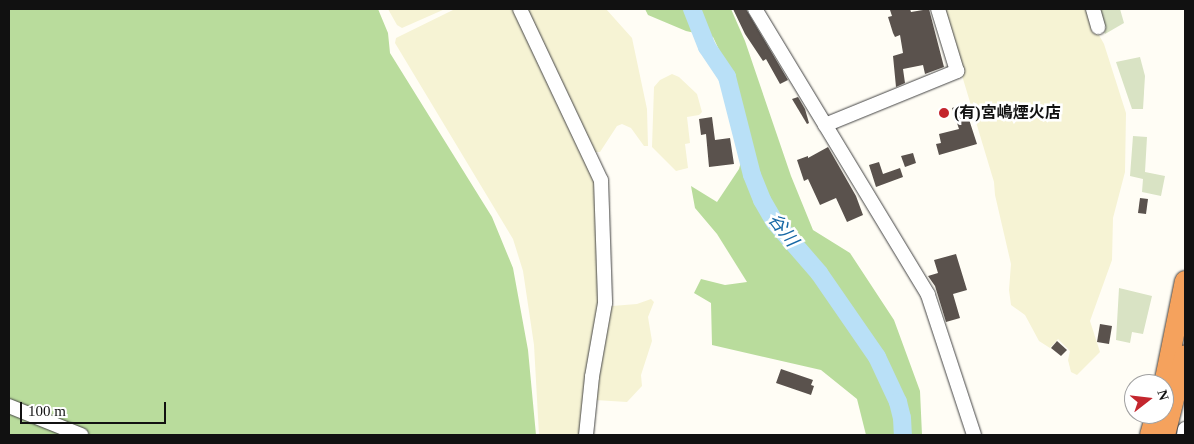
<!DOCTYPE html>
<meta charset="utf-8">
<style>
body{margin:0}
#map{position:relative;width:1194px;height:444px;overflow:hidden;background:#fffdf5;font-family:"Times New Roman","Noto Sans JP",serif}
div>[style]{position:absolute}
.farmland>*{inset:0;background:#f6f3d4}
.forest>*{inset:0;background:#b9dc9c}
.cemetery>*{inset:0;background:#d9e3c4}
.river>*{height:18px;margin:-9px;padding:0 9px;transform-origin:9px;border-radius:9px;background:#b9e0f7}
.building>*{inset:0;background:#5a524d}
.roads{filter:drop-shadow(0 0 1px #444) drop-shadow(0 0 1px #444)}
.minor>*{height:14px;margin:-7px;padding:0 7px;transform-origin:7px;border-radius:7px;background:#fff}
.highway>*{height:20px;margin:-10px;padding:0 10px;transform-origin:10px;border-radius:10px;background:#f5a25d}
.dots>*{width:14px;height:14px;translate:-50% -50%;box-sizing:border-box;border:2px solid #fff;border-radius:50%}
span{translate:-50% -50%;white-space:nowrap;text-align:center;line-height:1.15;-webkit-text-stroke:5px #fff;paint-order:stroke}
.poi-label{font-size:16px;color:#111;font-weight:700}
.left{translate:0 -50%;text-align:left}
.water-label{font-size:18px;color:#1768a6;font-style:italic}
.frame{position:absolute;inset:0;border:10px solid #111;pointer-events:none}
.north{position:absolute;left:1124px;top:374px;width:50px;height:50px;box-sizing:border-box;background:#fff;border:1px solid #a0a0a0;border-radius:50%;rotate:74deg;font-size:14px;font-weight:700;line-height:20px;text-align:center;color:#111}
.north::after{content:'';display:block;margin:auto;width:18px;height:22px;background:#c4262e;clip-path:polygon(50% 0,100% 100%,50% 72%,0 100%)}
.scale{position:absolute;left:20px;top:402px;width:146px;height:22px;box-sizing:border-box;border:2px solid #111;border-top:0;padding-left:6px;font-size:15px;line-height:18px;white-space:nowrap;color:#111;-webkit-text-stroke:4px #fff;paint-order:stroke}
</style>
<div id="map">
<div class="farmland">
<div style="clip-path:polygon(388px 9px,445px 9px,402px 28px,397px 25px)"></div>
<div style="clip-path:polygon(455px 9px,516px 9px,596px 182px,600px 302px,581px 435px,539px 435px,534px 345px,523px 271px,513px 239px,395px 43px,396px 38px)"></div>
<div style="clip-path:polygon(526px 9px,606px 9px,632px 38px,647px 109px,648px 146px,644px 146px,631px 128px,622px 124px,617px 126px,600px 152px,595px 152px)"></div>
<div style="clip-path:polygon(942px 9px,1090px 9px,1095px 28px,1104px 44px,1126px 113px,1125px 172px,1113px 218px,1112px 260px,1090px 321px,1100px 352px,1077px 375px,1071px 372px,1068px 360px,1070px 351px,1058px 339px,1050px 348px,1039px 341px,1025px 315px,1011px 305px,1009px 290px,1011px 264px,995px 195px,994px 182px)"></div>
<div style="clip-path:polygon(672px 74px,679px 77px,697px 94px,702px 112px,699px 115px,687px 117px,690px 143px,685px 144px,688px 168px,676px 171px,652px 147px,654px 87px,660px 80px)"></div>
<div style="clip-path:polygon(651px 299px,654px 302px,648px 317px,652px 341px,641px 375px,642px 386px,627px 402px,595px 400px,609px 309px,612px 306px,637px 304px)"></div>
</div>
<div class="forest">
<div style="clip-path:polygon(9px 9px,378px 9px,388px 33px,390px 53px,492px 217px,513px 268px,528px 350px,536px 435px,9px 435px)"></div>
<div style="clip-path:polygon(645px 9px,731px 9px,745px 41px,791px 176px,813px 230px,850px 253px,894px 320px,920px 391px,922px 435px,866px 435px,857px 399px,821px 370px,712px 345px,711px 303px,694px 293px,701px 279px,725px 285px,747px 282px,717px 234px,695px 208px,691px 186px,717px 202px,739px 169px,749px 134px,738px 90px,713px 37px,686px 31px,648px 15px)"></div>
</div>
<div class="cemetery">
<div style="clip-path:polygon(1096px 9px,1120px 9px,1124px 23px,1105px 34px)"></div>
<div style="clip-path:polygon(1140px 57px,1145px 76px,1143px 109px,1132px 109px,1116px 62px)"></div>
<div style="clip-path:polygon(1133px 136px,1147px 137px,1145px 172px,1165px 176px,1161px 196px,1142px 192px,1143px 179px,1130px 176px)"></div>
<div style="clip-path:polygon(1119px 288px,1152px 296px,1143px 334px,1132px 332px,1130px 343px,1116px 340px)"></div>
</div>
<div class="river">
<div style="left:692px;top:9px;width:41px;rotate:68.5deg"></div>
<div style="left:707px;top:47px;width:36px;rotate:56deg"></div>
<div style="left:727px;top:77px;width:101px;rotate:75.7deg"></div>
<div style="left:752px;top:175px;width:27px;rotate:68deg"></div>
<div style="left:762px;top:200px;width:24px;rotate:60deg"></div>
<div style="left:774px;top:221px;width:69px;rotate:49.1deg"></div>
<div style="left:819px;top:273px;width:102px;rotate:55.4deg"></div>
<div style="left:877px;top:357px;width:50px;rotate:65deg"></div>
<div style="left:898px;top:402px;width:16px;rotate:76deg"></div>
<div style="left:902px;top:418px;width:17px;rotate:87deg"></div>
</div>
<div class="building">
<div style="clip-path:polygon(733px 9px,746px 9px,788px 80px,780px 84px,766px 59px,763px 61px,745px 34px)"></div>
<div style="clip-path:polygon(895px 9px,910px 9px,911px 12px,929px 9px,944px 67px,925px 74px,923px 65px,903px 69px,905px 83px,896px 87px,893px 56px,903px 53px,900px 35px,895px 37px,893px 33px,888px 17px,892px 16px,890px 10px)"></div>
<div style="clip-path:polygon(798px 97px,805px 109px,809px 123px,807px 124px,792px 99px)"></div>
<div style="clip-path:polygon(964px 104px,977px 144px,939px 155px,936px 144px,941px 143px,939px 134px,959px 129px,952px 108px)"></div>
<div style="clip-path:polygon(947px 108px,950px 115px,940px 118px,938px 111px)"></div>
<div style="clip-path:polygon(712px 117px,715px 140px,730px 138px,734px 164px,709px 167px,706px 134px,701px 135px,699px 119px)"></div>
<div style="clip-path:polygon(828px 147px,856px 196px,863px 215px,847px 222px,836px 198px,820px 205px,808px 179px,804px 181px,797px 160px,808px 156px,808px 158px)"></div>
<div style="clip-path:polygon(913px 153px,916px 163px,905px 167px,901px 156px)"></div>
<div style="clip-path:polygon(879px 162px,883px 174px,900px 168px,903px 177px,876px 187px,869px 165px)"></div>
<div style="clip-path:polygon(1140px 198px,1148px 199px,1146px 214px,1138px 213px)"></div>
<div style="clip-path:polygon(956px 254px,967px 290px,953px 294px,960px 318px,946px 322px,935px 286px,928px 276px,938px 273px,934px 260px)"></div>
<div style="clip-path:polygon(1100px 324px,1112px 326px,1109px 344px,1097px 342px)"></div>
<div style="clip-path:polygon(1057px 341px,1067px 350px,1061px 356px,1051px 348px)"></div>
<div style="clip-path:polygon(781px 369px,813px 380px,811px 385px,814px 386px,811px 395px,776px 383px)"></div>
</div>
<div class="roads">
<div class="minor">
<div style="left:520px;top:9px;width:189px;rotate:64.7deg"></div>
<div style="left:601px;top:180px;width:123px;rotate:88.1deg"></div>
<div style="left:605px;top:303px;width:75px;rotate:100deg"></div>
<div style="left:592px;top:377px;width:58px;rotate:95.9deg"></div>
<div style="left:755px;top:9px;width:334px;rotate:58.8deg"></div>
<div style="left:928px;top:295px;width:147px;rotate:71.8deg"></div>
<div style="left:1093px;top:9px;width:19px;rotate:74deg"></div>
<div style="left:825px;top:125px;width:143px;rotate:-22.2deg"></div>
<div style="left:957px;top:71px;width:65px;rotate:-107deg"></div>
<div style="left:9px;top:406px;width:78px;rotate:21.9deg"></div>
<div style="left:1184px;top:435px;width:6px;rotate:-81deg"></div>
</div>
<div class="highway">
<div style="left:1164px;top:384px;width:105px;rotate:-78.5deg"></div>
<div style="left:1150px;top:435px;width:22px;rotate:-74deg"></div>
<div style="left:1165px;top:435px;width:82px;rotate:-76deg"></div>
</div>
</div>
<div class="dots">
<div style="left:944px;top:113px;background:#c4262e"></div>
</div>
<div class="poi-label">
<span class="left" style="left:954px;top:113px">(有)宮嶋煙火店</span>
</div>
<div class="water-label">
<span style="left:783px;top:230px;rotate:52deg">谷川</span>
</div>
<div class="frame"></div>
<div class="north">N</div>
<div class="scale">100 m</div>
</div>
